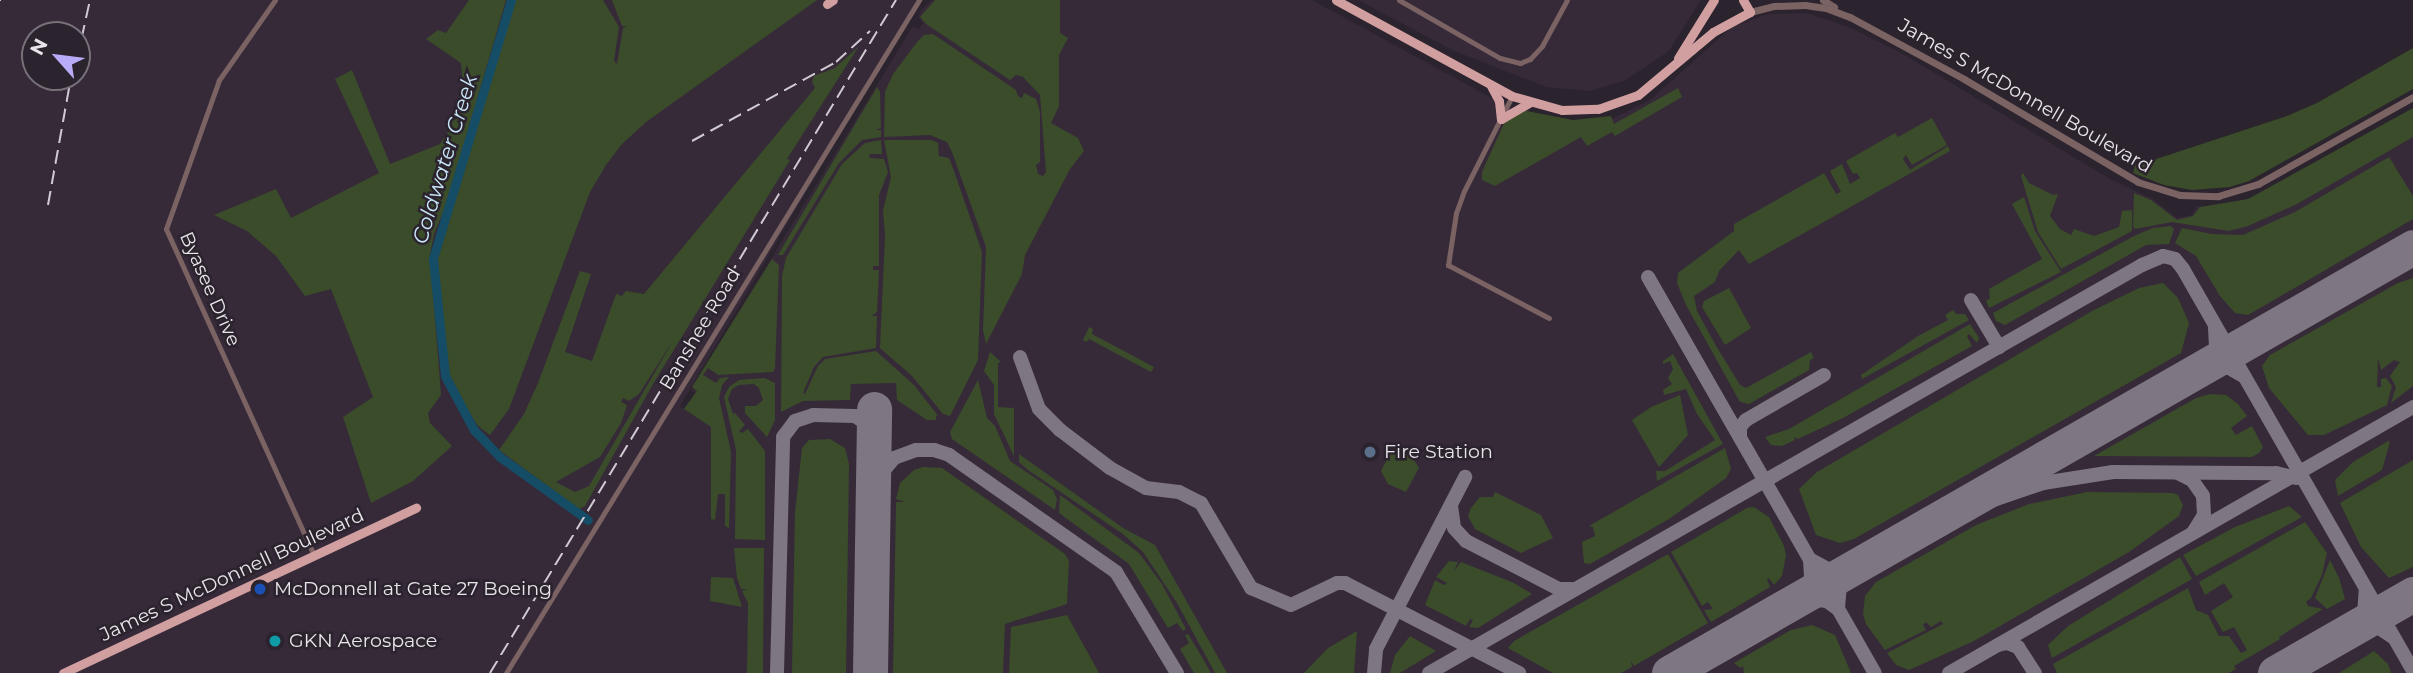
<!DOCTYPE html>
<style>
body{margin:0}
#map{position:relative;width:2413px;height:673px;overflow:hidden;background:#2b232d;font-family:Montserrat,sans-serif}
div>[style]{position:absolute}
.built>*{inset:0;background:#362a39}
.green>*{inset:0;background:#3a4c2a}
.river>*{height:9px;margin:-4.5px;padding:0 4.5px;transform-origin:4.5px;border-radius:4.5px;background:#154c66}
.taxiway>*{height:14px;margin:-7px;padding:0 7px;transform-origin:7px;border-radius:7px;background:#7e7680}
.runway>*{height:35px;margin:-17.5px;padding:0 17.5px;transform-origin:17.5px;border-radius:17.5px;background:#7e7680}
.minor>*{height:5px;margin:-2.5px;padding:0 2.5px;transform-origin:2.5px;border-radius:2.5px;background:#7b6363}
.tertiary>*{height:7px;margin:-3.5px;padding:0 3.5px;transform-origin:3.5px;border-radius:3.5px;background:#7b6363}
.primary>*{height:9px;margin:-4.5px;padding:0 4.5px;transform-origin:4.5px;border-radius:4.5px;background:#d19fa0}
.rail>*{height:2px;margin-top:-1px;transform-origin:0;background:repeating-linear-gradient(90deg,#d0cad2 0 14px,transparent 0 21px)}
.dots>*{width:19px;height:19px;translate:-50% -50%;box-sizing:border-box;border:4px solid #2b232d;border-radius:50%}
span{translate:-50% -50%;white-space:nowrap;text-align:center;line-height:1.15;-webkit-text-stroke:5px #2b232d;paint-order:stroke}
.street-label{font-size:19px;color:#e9e4eb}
.poi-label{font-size:19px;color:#e9e4eb}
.left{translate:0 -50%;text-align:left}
.water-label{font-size:21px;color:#cae8fa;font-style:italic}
.north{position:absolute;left:21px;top:21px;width:70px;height:70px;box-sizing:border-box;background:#2b232d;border:2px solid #777079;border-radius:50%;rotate:298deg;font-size:19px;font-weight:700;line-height:28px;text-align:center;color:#e9e4eb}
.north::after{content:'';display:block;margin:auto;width:24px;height:32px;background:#b8abf7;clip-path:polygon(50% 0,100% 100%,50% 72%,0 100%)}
</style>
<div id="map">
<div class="built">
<div style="clip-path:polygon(evenodd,0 0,919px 0,680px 406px,684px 409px,695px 393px,691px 390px,913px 26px,919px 29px,923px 23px,918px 17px,922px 9px,933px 0,1312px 0,1521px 114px,1578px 124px,1611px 119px,1649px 101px,1732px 27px,1768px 14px,1807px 13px,1851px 28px,1903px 54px,2110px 179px,2153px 199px,2177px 218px,2192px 215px,2197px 206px,2220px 207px,2248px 199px,2293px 178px,2413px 109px,2413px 673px,0 673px,0 0,35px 35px,77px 35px,77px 77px,35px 77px,35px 35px)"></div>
<div style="clip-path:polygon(1358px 0,1701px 0,1669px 51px,1624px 81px,1589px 91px,1546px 87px,1452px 50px)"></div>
</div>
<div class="green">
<div style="clip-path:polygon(469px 0,506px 0,447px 203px,434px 234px,430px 255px,441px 395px,428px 413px,430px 423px,452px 446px,413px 481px,371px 503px,343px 417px,373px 397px,331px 289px,305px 296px,276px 256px,247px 231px,214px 215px,276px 189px,291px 218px,379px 173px,335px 79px,352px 70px,390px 164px,440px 144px,450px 129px,463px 85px,461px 63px,426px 39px,438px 30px,446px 33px)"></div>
<div style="clip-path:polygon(514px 0,603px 0,619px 27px,614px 61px,617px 64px,623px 28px,627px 26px,622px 26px,612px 0,817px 0,646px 122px,622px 144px,606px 165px,590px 192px,509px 409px,490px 435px,478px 426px,467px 409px,449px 374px,437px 258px)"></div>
<div style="clip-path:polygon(935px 0,1060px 0,1060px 33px,1068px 38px,1059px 55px,1059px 106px,1051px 123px,1078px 138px,1084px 151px,1070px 169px,1025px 255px,1022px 274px,986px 344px,983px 330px,986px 247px,952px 152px,947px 142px,930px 135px,884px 137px,885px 92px,893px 74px,918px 41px,924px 35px,933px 34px,1016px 90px,1018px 96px,1022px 98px,1024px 93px,1036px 99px,1040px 112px,1040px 162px,1036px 165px,1038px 174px,1043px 176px,1046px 172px,1040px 95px,1023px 77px,1016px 75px,1010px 80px,926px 24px,920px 17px)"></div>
<div style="clip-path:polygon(evenodd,859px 46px,787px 159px,790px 160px,653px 384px,585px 506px,579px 509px,499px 450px,524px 414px,538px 383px,580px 271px,591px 274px,565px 352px,592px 361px,616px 294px,622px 296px,626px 291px,644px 294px,815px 88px,812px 82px,814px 76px,835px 68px,859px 46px,674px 339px,589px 486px,575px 492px,556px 482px,600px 457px,621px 423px,627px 405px,621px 402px,623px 398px,629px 401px,639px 394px,674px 339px)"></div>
<div style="clip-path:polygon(2413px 48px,2413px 89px,2249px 181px,2230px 187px,2192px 190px,2164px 185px,2133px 173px,2135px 166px,2287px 116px,2317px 103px)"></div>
<div style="clip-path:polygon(877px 87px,880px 92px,881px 128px,875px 130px,881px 130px,881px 137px,862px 140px,839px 163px,783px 255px,778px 255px)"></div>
<div style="clip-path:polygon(1678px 88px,1682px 97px,1615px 136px,1612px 132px,1587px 146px,1581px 137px,1495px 186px,1482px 180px,1482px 172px,1507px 117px,1521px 110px,1573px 120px,1611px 116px,1614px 124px)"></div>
<div style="clip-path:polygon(2413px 108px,2413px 137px,2297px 204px,2248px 226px,2229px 231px,2172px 222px,2135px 229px,2133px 226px,2134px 193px,2151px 200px,2177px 220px,2193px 216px,2200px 207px,2248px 199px)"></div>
<div style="clip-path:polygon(1932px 118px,1947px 145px,1912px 165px,1906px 155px,1903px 159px,1910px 170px,1948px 146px,1950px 151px,1749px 264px,1739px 250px,1719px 271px,1715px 282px,1694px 296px,1697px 311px,1715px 344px,1740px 385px,1746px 388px,1811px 352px,1814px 358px,1810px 360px,1809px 370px,1800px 375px,1749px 404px,1740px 402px,1686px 305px,1677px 283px,1678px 273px,1734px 231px,1734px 224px,1824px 173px,1836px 194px,1841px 192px,1830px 171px,1842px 164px,1850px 184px,1860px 178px,1857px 173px,1853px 174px,1846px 161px,1895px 133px,1898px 137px)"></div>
<div style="clip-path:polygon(881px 140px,882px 154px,870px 154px,869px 158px,884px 159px,888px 172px,879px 195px,879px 266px,873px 266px,873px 270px,879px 270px,877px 312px,872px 316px,877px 316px,876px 348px,823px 357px,814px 367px,803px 393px,805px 394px,818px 366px,825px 359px,876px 351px,914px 385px,939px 417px,936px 415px,936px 420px,927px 420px,897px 400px,896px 383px,851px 384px,850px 400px,803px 401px,781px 412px,782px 276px,786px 258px,842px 164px,865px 143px)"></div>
<div style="clip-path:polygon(884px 140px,932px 140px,938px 143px,939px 156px,949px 158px,953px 168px,982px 252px,978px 360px,950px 416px,943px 414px,912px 376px,880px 348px,885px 236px,883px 211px,891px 177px)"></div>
<div style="clip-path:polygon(2389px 157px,2413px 196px,2413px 219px,2248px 315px,2235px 313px,2220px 296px,2196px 256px,2175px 243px,2182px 228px,2212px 234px,2243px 235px,2295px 212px)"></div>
<div style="clip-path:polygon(2023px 173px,2029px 183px,2053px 195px,2058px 194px,2050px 216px,2060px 229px,2071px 235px,2074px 229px,2094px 236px,2119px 227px,2122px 211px,2132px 210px,2132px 231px,2061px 269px,2038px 232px,2021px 176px)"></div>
<div style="clip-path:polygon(2024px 197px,2035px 231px,2061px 272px,1989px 308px,1986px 301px,1990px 298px,1989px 289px,2042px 259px,2012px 204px)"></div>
<div style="clip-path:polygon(2171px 226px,2174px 229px,2169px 244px,2146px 245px,2005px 325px,1996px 321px,1993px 313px,2134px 236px,2153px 228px)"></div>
<div style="clip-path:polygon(772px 259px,779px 265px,775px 368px,773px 372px,718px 375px,708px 368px,703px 375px,716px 383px,720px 378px,729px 377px,722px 385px,719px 398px,731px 452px,729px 528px,725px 526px,725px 494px,718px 494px,715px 520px,711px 519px,711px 427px,684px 409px,697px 391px,692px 387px)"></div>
<div style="clip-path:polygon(2413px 278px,2413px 386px,2391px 403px,2396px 387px,2390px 376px,2400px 362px,2394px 360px,2381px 370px,2378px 358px,2377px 387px,2381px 387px,2381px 379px,2386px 378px,2392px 386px,2387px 405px,2324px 435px,2308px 435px,2269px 388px,2262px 366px,2270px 355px,2398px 283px)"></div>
<div style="clip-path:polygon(2163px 283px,2178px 298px,2189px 323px,2181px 353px,1854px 539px,1840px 543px,1816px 535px,1799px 489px,1817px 472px,2092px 311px,2139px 288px)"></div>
<div style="clip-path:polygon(1729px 288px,1751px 328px,1725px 345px,1702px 307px,1704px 301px)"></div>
<div style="clip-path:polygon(1953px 310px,1956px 314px,1965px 314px,1969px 320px,1862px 379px,1861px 375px,1918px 336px,1948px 320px,1945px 315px)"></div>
<div style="clip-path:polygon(1970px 324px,1979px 338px,1977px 343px,1969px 334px,1967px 336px,1972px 346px,1843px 418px,1798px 439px,1794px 437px,1795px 440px,1782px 446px,1771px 445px,1765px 437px,1789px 429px)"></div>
<div style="clip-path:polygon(1089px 327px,1093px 329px,1092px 334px,1154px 367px,1151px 372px,1089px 339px,1086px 342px,1083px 340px)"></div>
<div style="clip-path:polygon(990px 352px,1001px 362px,998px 363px,998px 407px,1014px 408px,1014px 456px,994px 414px,994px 385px,984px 371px)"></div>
<div style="clip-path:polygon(1673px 354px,1723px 444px,1657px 481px,1656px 471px,1665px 471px,1715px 440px,1697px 414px,1686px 389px,1664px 395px,1663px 390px,1672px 384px,1668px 378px,1673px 369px,1670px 361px,1663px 364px,1663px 361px)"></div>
<div style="clip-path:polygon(765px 378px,775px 383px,775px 420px,767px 437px,745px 413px,745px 406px,756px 406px,763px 400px,759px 388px,754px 384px,739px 385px,732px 389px,728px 399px,733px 414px,735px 413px,745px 425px,739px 431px,742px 433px,748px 429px,765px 451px,765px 540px,735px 539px,736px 450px,724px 397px,729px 387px,739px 380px)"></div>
<div style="clip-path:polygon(978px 380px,987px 418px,995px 426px,1010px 461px,1053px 490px,1057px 499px,1055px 510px,952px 439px,950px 432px)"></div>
<div style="clip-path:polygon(2210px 394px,2226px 395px,2238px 404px,2247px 416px,2231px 428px,2236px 435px,2252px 426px,2263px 447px,2259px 453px,2252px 457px,2094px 456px,2196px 398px)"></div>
<div style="clip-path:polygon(1680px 395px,1688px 435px,1659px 467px,1632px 420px,1651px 407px)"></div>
<div style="clip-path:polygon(830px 439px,845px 448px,849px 464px,846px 673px,792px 673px,795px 512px,802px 448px,809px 440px)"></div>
<div style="clip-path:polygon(2388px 441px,2390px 442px,2382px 470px,2338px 496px,2335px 480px,2353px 462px)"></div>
<div style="clip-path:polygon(1406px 448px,1419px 468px,1406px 492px,1388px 484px,1381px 471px,1392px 449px)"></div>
<div style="clip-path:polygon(1725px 448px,1731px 469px,1726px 478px,1669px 519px,1590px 564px,1584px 563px,1582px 542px,1595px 536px,1593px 527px,1589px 526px)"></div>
<div style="clip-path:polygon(1019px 454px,1123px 528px,1155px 545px,1227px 673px,1215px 673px,1177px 603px,1143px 552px,1123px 534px,1028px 470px,1019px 462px)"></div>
<div style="clip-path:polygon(2413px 460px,2413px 567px,2389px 578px,2361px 547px,2340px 503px)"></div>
<div style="clip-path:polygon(923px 467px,942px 468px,1065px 554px,1069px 561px,1067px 604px,1005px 624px,1003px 673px,893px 673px,896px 502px,905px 502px,896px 499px,900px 483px,914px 470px)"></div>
<div style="clip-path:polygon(1495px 492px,1541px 515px,1553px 538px,1521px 553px,1475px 529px,1468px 516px,1471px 508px,1480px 497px,1493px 497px)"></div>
<div style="clip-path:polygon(2087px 492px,2173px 493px,2178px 495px,2183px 505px,2179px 516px,2129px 552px,1974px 641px,1909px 670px,1896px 665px,1887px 653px,1943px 624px,1941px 621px,1931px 627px,1926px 622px,1923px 625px,1926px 630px,1885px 650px,1866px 624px,1863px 614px,1865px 596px,1876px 582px,1976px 525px,2029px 504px)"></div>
<div style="clip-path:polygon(1060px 495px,1139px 553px,1162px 584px,1186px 629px,1183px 631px,1177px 623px,1168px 628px,1129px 564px,1059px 513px)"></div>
<div style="clip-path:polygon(2289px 506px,2302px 517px,2196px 576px,2183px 555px,2235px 527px)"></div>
<div style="clip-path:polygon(1754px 507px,1769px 517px,1784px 546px,1786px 555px,1782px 576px,1774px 585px,1769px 578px,1767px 579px,1770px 587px,1711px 622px,1704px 610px,1713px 609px,1708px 602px,1702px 606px,1671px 552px,1747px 508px)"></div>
<div style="clip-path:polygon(2305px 522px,2327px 553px,2322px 575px,2311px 598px,2306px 602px,2308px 606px,2323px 609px,2279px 637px,2280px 639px,2234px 666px,2236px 669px,2229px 673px,2057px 673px,2053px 664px,2188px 588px,2196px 610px,2208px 615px,2219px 636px,2229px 636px,2241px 653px,2247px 650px,2234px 627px,2223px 632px,2211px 611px,2233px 597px,2224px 583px,2205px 595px,2199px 582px)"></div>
<div style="clip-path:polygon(734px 548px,764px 548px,763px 673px,747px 673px,748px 603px,742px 591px,747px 589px,741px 589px,737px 578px)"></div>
<div style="clip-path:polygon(1668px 554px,1708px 623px,1634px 666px,1631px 661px,1632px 667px,1621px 673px,1553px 673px,1508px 648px,1514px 641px)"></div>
<div style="clip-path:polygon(2180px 557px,2192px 579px,2052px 658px,2048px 645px,2068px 626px)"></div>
<div style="clip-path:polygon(2330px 560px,2339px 578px,2345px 599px,2327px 609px,2315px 598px)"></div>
<div style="clip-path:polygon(1449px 561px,1458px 562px,1454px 571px,1461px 562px,1514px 583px,1532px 594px,1478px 628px,1469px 627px,1473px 620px,1470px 619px,1466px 626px,1425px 605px,1435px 580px,1444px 585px,1447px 583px,1436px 577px)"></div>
<div style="clip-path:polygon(711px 577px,733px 578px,742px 607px,710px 601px)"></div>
<div style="clip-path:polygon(1067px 615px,1099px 673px,1009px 673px,1011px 627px)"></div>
<div style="clip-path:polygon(1812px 625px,1835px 635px,1851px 673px,1744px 673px,1743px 666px,1740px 668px,1734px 663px,1791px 630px)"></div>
<div style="clip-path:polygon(1357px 631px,1354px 673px,1304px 673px,1328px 648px)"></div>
<div style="clip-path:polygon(1188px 634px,1202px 657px,1211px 673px,1194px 673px,1180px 649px,1189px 643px,1185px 635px)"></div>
<div style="clip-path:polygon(1410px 636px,1436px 651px,1400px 673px,1390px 673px,1395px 655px)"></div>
<div style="clip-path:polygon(2374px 651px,2388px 664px,2391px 673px,2339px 673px)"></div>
</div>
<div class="river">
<div style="left:511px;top:0;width:270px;rotate:106.8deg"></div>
<div style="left:433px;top:259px;width:118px;rotate:84.1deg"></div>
<div style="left:445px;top:376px;width:61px;rotate:61.8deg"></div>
<div style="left:474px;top:430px;width:37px;rotate:46deg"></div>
<div style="left:500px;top:457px;width:108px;rotate:35.6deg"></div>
</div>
<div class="taxiway">
<div style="left:2405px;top:251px;width:8px"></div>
<div style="left:1648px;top:277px;width:456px;rotate:60.2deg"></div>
<div style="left:1971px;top:300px;width:55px;rotate:59.2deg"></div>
<div style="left:1020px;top:357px;width:55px;rotate:69.9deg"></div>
<div style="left:1039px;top:409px;width:30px;rotate:45deg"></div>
<div style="left:1060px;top:430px;width:63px;rotate:37.2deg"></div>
<div style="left:1110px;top:468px;width:41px;rotate:29.1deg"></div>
<div style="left:1146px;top:488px;width:33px;rotate:7deg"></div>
<div style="left:1179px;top:492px;width:25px;rotate:27deg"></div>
<div style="left:1201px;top:503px;width:99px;rotate:59.5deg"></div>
<div style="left:1251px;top:588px;width:43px;rotate:23deg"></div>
<div style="left:1291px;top:605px;width:51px;rotate:-25.6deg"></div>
<div style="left:1337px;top:583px;width:8px"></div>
<div style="left:1345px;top:583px;width:196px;rotate:27.3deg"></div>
<div style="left:2202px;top:368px;width:22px;rotate:-8deg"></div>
<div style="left:2224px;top:365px;width:22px;rotate:30deg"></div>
<div style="left:2202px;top:368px;width:25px;rotate:-56deg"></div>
<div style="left:2216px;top:347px;width:19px;rotate:-93deg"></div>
<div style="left:1740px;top:437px;width:10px;rotate:-90deg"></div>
<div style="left:1740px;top:427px;width:9px;rotate:-49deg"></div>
<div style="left:1746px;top:420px;width:90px;rotate:-30deg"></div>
<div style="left:2178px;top:473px;width:16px;rotate:27deg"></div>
<div style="left:2192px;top:480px;width:19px;rotate:55deg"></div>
<div style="left:2203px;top:496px;width:19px;rotate:87deg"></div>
<div style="left:2204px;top:515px;width:19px;rotate:122deg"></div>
<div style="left:872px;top:499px;width:24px;rotate:-73deg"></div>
<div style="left:879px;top:476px;width:23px;rotate:-50deg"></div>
<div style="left:894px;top:458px;width:23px;rotate:-20deg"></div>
<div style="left:916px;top:450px;width:18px"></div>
<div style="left:934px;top:450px;width:16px;rotate:18deg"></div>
<div style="left:949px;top:455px;width:204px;rotate:35deg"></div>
<div style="left:1116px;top:572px;width:118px;rotate:58.9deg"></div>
<div style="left:1451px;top:506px;width:22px;rotate:82deg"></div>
<div style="left:1454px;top:528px;width:18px;rotate:47deg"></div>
<div style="left:1466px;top:541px;width:105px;rotate:27.3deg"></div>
<div style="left:1559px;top:589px;width:16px"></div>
<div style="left:1941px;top:518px;width:108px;rotate:-18.9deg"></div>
<div style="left:2043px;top:483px;width:71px;rotate:-8.9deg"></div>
<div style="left:2113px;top:472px;width:163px;rotate:0.4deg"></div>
<div style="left:2276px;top:473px;width:21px;rotate:14deg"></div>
<div style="left:1811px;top:560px;width:21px;rotate:28deg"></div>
<div style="left:1830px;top:570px;width:18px"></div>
<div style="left:1801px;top:598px;width:22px;rotate:-63deg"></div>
<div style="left:1811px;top:578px;width:17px;rotate:-93deg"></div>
<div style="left:1801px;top:598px;width:26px;rotate:7deg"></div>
<div style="left:1827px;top:601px;width:14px;rotate:36deg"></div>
<div style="left:1838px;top:608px;width:25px;rotate:-85deg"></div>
<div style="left:1840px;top:583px;width:15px;rotate:-58deg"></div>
<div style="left:2350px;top:630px;width:21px;rotate:-47deg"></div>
<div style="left:2364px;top:615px;width:26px;rotate:-86deg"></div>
<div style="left:2349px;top:631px;width:30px;rotate:-6deg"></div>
<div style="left:2379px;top:628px;width:17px;rotate:33deg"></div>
<div style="left:1998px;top:645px;width:9px;rotate:-13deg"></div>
<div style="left:2007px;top:643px;width:12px;rotate:20deg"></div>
<div style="left:2018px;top:647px;width:31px;rotate:57deg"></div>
<div style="left:777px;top:673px;width:236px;rotate:-88.5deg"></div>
<div style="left:783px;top:437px;width:20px;rotate:-53deg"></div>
<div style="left:795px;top:421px;width:19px;rotate:-18deg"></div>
<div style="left:813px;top:415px;width:42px;rotate:1.4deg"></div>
<div style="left:855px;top:416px;width:11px;rotate:34deg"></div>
<div style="left:864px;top:422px;width:17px;rotate:57deg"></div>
<div style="left:1374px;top:673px;width:24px;rotate:-85deg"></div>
<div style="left:1376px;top:649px;width:194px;rotate:-62.6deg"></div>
<div style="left:1429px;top:673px;width:821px;rotate:-29.78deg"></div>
<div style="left:2142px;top:265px;width:23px;rotate:-23deg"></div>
<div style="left:2163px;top:256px;width:12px;rotate:14deg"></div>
<div style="left:2175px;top:259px;width:13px;rotate:51deg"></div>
<div style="left:2183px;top:269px;width:463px;rotate:60.2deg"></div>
<div style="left:1949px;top:673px;width:535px;rotate:-29.82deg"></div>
</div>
<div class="runway">
<div style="left:870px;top:673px;width:264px;rotate:-89.1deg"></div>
<div style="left:1669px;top:673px;width:857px;rotate:-29.79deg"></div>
<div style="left:2275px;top:673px;width:159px;rotate:-29.8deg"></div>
</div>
<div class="minor">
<div style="left:275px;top:0;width:98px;rotate:125deg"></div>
<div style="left:219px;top:80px;width:158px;rotate:109.6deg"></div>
<div style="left:166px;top:229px;width:359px;rotate:65.6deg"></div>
<div style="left:1399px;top:0;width:116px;rotate:29.9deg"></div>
<div style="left:1500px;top:58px;width:21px;rotate:14deg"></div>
<div style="left:1520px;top:63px;width:11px;rotate:-22deg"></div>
<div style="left:1530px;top:59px;width:18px;rotate:-47deg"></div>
<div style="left:1542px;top:46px;width:52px;rotate:-61.5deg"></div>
<div style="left:1512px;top:96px;width:106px;rotate:116.8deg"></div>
<div style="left:1464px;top:191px;width:23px;rotate:110deg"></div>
<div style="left:1456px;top:213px;width:53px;rotate:98.7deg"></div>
<div style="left:1448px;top:265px;width:114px;rotate:27.7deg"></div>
<div style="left:506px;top:673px;width:790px;rotate:-58.46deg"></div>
</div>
<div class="tertiary">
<div style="left:1823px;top:0;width:13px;rotate:32deg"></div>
<div style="left:1750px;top:12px;width:25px;rotate:-14deg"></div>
<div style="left:1774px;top:6px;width:31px;rotate:-2deg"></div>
<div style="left:1805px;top:5px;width:21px;rotate:8deg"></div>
<div style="left:1826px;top:8px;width:26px;rotate:21deg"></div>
<div style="left:1850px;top:17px;width:130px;rotate:28.5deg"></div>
<div style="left:1964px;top:79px;width:202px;rotate:30.6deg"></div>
<div style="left:2138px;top:182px;width:44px;rotate:17.2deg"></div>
<div style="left:2180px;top:195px;width:38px;rotate:2deg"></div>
<div style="left:2218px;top:196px;width:42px;rotate:-16.7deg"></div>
<div style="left:2258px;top:184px;width:178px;rotate:-29.3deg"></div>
</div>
<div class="primary">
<div style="left:1336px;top:0;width:200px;rotate:28.6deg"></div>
<div style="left:1512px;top:96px;width:52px;rotate:15.6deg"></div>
<div style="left:1562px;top:110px;width:36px;rotate:-2deg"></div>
<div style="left:1598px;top:109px;width:42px;rotate:-19.3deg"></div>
<div style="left:1638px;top:95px;width:98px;rotate:-40deg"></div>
<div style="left:1713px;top:32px;width:42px;rotate:-28.4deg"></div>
<div style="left:1743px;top:0;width:14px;rotate:60deg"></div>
<div style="left:827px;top:4px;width:7px;rotate:-34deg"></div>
<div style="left:1678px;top:58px;width:68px;rotate:-58.2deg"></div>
<div style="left:1491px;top:86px;width:17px;rotate:62deg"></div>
<div style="left:1499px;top:101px;width:18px;rotate:84deg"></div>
<div style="left:1501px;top:119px;width:32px;rotate:-30deg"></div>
<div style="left:63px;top:673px;width:390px;rotate:-25.1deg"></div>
</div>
<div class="rail">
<div style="left:0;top:0;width:1px"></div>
<div style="left:77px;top:59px;width:60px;rotate:-77.6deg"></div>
<div style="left:692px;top:141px;width:164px;rotate:-28.7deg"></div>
<div style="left:836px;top:62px;width:46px;rotate:-42.4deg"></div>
<div style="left:48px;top:205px;width:130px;rotate:-79.8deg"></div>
<div style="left:490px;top:673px;width:786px;rotate:-58.9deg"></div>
</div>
<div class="dots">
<div style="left:1370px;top:452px;background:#5c6f8a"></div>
<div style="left:260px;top:589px;background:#1a4fb4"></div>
<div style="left:275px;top:641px;background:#0f9aa8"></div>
</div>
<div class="street-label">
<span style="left:2025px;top:96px;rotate:30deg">James S McDonnell Boulevard</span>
<span style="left:210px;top:289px;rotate:66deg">Byasee Drive</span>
<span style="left:700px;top:329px;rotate:-59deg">Banshee Road</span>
<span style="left:232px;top:575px;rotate:-25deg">James S McDonnell Boulevard</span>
</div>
<div class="poi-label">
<span class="left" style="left:1384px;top:452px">Fire Station</span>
<span class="left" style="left:274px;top:589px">McDonnell at Gate 27 Boeing</span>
<span class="left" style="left:289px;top:641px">GKN Aerospace</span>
</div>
<div class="water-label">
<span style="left:445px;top:159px;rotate:-73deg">Coldwater Creek</span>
</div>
<div class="north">N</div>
</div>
